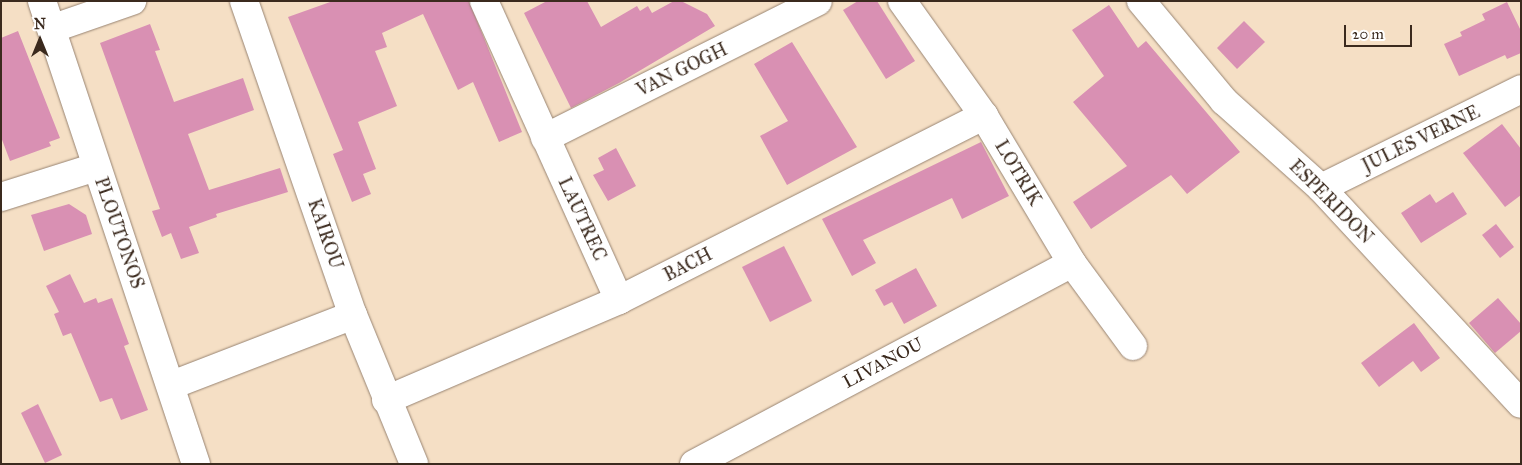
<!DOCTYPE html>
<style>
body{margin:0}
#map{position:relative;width:1522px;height:465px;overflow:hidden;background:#f5dfc5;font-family:"IM FELL Great Primer",serif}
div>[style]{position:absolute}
.building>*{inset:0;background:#d990b3}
.roads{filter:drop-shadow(0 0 1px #988472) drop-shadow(0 0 1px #988472)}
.minor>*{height:28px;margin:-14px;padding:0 14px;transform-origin:14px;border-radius:14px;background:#fff}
span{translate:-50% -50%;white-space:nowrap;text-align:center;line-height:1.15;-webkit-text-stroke:4px #fff;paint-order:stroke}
.street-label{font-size:18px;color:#3b2a1e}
.frame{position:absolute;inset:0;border:2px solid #3b2a1e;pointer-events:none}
.north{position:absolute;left:15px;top:15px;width:50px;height:50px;-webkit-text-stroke:4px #fff;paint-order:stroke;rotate:0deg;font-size:14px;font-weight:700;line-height:20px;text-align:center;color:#3b2a1e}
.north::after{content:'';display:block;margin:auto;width:18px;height:22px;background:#3b2a1e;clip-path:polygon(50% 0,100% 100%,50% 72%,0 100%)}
.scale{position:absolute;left:1344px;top:25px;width:68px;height:22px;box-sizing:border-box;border:2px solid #3b2a1e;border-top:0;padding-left:6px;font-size:15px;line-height:18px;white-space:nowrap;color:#3b2a1e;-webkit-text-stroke:4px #fff;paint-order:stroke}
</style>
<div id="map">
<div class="building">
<div style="clip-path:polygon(333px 1px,469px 1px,522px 132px,499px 142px,473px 82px,458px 90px,423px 14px,382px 33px,387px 47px,375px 51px,397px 106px,358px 122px,376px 169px,363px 174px,371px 194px,352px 202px,333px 154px,343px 150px,288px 17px)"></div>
<div style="clip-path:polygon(547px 1px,587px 1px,601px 27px,637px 6px,640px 11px,648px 6px,652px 13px,674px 1px,681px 1px,707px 14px,715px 26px,619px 83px,571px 108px,524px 13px)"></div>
<div style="clip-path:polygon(858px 1px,877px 1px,915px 61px,886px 79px,843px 10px)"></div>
<div style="clip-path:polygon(1507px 2px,1521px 31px,1521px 53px,1507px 59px,1505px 55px,1459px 76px,1444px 44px,1462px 36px,1460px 32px,1485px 20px,1482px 14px)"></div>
<div style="clip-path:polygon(1109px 5px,1138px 48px,1146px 41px,1240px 152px,1187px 194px,1171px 175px,1091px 229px,1073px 202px,1127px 166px,1073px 102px,1104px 76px,1072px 30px)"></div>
<div style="clip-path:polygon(1244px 21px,1265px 42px,1237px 69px,1217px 48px)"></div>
<div style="clip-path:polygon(150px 24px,160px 50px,155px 51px,174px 102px,243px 78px,254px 110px,188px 134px,209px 190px,280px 168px,288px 192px,216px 214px,217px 217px,189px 227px,199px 253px,181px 259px,171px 233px,162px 237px,152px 211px,160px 209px,100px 43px)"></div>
<div style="clip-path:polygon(18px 31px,60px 138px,49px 142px,51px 146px,10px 161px,1px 137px,1px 38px)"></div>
<div style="clip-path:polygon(792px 42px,857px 147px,787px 185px,760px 136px,788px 121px,754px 64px)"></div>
<div style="clip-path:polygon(1502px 124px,1521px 149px,1521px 195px,1505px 207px,1463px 153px)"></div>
<div style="clip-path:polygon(981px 142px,1009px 196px,962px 219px,952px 198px,863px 240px,876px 263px,852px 276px,822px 219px)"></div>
<div style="clip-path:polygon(616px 148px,636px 186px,608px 201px,593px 175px,604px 170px,598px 158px)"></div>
<div style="clip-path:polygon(1453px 192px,1467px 214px,1421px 243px,1401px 213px,1430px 194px,1436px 203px)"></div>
<div style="clip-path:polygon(69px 204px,86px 215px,92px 234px,44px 251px,31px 215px)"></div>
<div style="clip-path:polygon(1496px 224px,1514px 247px,1500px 258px,1482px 235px)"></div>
<div style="clip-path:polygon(784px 246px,812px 301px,770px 322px,742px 267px)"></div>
<div style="clip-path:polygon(916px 268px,937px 306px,904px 324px,892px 302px,884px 306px,875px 290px)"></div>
<div style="clip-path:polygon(70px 274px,84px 303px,96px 298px,98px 303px,112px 298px,129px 344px,124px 346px,148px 410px,121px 420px,112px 398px,100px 402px,71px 333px,63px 336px,54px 314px,59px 312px,46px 286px)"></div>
<div style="clip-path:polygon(1498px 298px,1521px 324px,1521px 331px,1495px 353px,1469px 323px)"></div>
<div style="clip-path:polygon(1414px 323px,1440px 358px,1421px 372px,1413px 361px,1379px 387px,1361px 363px)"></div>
<div style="clip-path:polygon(38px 404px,62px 455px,45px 463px,21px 413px)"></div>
</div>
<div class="roads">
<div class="minor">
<div style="left:42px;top:1px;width:488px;rotate:71.6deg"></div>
<div style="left:244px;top:1px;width:332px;rotate:70.9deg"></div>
<div style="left:353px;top:315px;width:161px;rotate:67.7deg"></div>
<div style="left:484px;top:1px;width:328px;rotate:65.7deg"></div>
<div style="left:902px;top:1px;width:141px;rotate:54.5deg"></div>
<div style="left:984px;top:116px;width:171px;rotate:59.1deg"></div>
<div style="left:1072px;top:263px;width:103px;rotate:53.7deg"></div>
<div style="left:1141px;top:1px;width:130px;rotate:50.3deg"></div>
<div style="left:1224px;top:101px;width:130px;rotate:41.9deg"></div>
<div style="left:1321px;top:188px;width:294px;rotate:47.2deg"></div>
<div style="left:51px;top:29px;width:86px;rotate:-19.1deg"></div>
<div style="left:545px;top:138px;width:305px;rotate:-26.6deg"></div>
<div style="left:1321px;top:188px;width:223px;rotate:-26.3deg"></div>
<div style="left:1px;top:197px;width:100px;rotate:-17.5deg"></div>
<div style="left:172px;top:385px;width:194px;rotate:-21.1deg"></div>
<div style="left:386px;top:400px;width:254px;rotate:-23.2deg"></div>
<div style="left:619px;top:300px;width:409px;rotate:-26.8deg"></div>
<div style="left:694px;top:464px;width:428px;rotate:-28deg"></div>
</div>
</div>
<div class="street-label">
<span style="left:682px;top:70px;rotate:-26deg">VAN GOGH</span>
<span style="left:1421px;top:139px;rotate:-26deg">JULES VERNE</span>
<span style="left:1018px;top:173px;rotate:59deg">LOTRIK</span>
<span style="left:1331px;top:202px;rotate:45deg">ESPERIDON</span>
<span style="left:582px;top:219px;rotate:65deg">LAUTREC</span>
<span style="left:119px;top:233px;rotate:71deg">PLOUTONOS</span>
<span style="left:325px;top:234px;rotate:71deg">KAIROU</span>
<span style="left:688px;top:265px;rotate:-27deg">BACH</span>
<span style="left:883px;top:363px;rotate:-28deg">LIVANOU</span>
</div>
<div class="frame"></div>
<div class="north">N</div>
<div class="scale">20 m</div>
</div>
